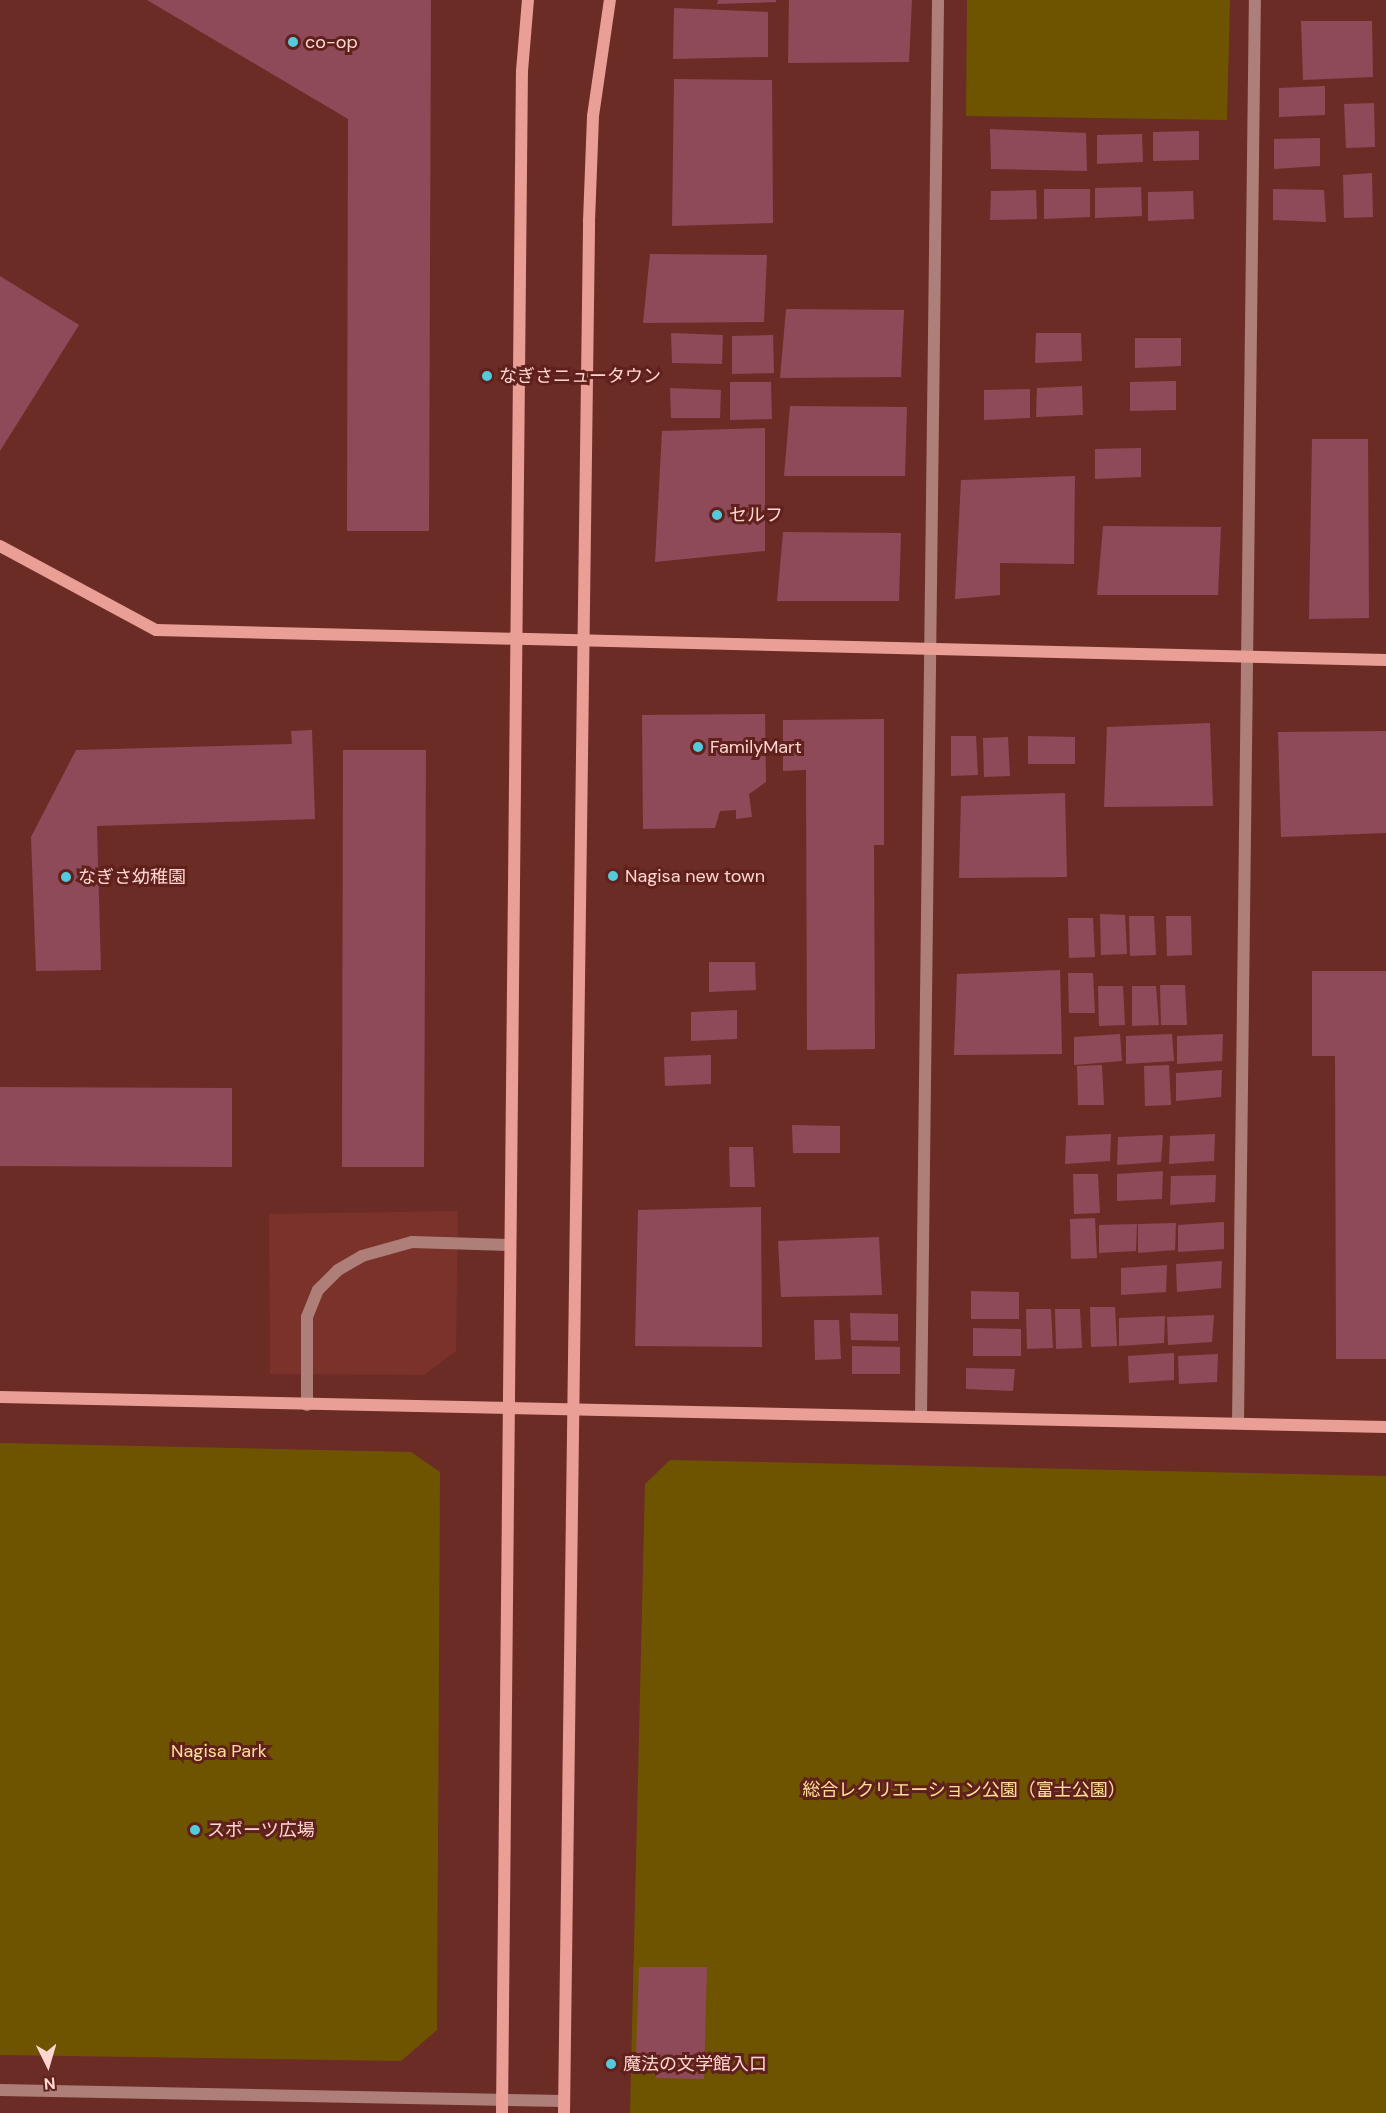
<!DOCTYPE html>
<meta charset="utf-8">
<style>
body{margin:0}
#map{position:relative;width:1386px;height:2113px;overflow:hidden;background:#6c2c26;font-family:"DM Sans","Noto Sans JP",sans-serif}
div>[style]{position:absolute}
.built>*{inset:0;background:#7a322b}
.green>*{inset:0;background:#6e5400}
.building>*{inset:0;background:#8e4a58}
.lane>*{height:12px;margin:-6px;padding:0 6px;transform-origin:6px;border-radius:6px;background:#ae7f78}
.street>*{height:12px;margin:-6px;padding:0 6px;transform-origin:6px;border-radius:6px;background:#ae7f78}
.secondary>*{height:12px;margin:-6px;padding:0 6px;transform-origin:6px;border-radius:6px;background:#e99f95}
.dots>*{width:16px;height:16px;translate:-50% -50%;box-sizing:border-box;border:3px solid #60211c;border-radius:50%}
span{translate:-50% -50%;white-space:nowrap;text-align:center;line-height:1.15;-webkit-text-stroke:6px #60211c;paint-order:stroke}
.poi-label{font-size:18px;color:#ffd7d0}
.left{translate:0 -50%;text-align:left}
.park-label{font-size:18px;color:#fee096}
.north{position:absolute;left:18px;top:2035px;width:60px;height:60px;-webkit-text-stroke:4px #60211c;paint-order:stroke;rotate:175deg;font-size:16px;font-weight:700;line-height:24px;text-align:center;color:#ffd7d0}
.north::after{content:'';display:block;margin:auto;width:21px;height:27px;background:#ffd7d0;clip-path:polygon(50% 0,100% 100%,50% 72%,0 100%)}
</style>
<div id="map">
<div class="built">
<div style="clip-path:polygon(458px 1211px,456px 1351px,424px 1375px,270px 1374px,269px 1214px)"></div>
</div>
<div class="green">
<div style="clip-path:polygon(967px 0,1230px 0,1227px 120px,966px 116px)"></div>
<div style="clip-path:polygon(0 1443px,411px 1452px,440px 1472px,437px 2030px,401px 2061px,0 2055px)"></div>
<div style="clip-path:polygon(670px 1460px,1386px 1476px,1386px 2113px,630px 2113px,645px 1484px)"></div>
</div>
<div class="building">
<div style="clip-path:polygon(147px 0,431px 0,429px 531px,347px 531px,348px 119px)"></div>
<div style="clip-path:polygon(718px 0,776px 0,776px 2px,717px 4px)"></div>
<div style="clip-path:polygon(789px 0,912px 0,909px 62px,788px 63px)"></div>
<div style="clip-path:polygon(674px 8px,768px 12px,768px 57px,673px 59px)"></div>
<div style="clip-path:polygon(1301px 21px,1372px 21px,1373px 77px,1303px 80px)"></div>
<div style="clip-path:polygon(674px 79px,772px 80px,773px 223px,672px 226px)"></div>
<div style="clip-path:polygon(1325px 86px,1325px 115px,1279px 117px,1279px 88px)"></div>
<div style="clip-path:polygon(1374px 103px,1375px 147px,1346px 148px,1344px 104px)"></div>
<div style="clip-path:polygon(990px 129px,1086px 133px,1087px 171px,991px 169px)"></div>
<div style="clip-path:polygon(1199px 131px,1199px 160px,1153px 161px,1153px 132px)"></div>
<div style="clip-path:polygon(1142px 134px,1143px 162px,1097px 164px,1097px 135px)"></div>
<div style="clip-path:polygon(1320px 138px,1320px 166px,1274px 169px,1274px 139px)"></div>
<div style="clip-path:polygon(1372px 173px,1373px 217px,1344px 218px,1343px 175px)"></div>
<div style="clip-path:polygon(1141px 187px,1142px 216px,1095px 218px,1095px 188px)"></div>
<div style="clip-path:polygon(1044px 189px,1090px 189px,1090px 217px,1044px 219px)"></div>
<div style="clip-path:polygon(1273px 189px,1324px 190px,1326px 222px,1273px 220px)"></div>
<div style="clip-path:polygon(1036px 190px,1037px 219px,990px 220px,991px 191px)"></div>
<div style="clip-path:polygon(1193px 191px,1194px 219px,1148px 221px,1148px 192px)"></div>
<div style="clip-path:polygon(650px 254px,767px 255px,764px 322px,643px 323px)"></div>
<div style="clip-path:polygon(0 276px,79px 325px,0 451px)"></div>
<div style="clip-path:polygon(786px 309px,904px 310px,901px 377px,780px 378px)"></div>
<div style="clip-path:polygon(671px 333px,723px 335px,722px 364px,672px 363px)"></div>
<div style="clip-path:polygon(1036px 333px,1081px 333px,1082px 361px,1035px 363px)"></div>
<div style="clip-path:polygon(773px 335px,774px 373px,732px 374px,732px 336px)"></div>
<div style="clip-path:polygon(1135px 338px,1181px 338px,1181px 366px,1135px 368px)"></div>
<div style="clip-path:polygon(1176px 381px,1176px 410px,1130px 411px,1130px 382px)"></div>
<div style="clip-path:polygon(730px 382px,771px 382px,772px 419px,730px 420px)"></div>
<div style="clip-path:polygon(1082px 386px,1083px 415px,1036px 417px,1037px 388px)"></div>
<div style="clip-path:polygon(670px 388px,721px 390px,720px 418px,671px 418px)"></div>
<div style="clip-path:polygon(1030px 389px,1030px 418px,984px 420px,984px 390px)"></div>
<div style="clip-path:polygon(790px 406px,907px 407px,905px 476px,784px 476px)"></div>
<div style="clip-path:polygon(765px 428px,765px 551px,655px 562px,662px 431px)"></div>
<div style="clip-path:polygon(1312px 439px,1368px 439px,1369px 618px,1309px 619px)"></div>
<div style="clip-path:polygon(1141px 448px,1141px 477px,1095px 479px,1095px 449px)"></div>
<div style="clip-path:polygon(1075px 476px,1074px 564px,1000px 563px,1000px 595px,955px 599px,961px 480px)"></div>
<div style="clip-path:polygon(1103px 526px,1221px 527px,1218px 595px,1097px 595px)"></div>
<div style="clip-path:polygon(783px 532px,901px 533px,899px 601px,777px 601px)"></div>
<div style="clip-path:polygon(765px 714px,766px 782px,749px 794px,752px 817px,736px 819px,736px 810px,720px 811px,715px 828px,643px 829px,642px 715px)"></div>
<div style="clip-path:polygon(884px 719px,884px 845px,874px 845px,875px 1049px,807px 1050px,806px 770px,783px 771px,783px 720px)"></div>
<div style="clip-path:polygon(1210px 723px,1213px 806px,1104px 807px,1107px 727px)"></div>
<div style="clip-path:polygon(312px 730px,315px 819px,97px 826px,101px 970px,36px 971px,31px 837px,76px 750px,292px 744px,291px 731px)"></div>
<div style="clip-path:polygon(1386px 731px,1386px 833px,1281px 837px,1278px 732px)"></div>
<div style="clip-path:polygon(951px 736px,976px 736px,978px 775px,951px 776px)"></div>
<div style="clip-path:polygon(1028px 736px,1075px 737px,1075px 764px,1028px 764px)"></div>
<div style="clip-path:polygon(1008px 737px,1010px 776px,984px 777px,983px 738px)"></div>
<div style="clip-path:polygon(343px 750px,426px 750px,424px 1167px,342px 1167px)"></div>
<div style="clip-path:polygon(1065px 793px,1067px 877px,959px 878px,961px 796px)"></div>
<div style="clip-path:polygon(1100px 914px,1125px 915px,1127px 954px,1101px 955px)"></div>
<div style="clip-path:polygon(1129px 916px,1154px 916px,1156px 955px,1130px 956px)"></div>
<div style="clip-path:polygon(1166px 916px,1191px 916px,1192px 955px,1167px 956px)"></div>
<div style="clip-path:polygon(1068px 918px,1093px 918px,1095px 957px,1069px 958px)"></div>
<div style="clip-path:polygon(709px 962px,755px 962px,756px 990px,709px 992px)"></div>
<div style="clip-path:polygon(1060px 970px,1062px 1054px,954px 1055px,957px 974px)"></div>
<div style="clip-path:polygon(1312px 971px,1386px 971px,1386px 1359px,1336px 1359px,1335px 1056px,1312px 1056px)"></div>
<div style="clip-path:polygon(1068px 973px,1093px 973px,1095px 1013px,1069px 1013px)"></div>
<div style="clip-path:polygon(1160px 985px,1185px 985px,1187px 1025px,1161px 1025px)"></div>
<div style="clip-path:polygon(1098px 986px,1123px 986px,1125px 1025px,1099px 1026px)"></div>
<div style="clip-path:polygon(1132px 986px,1156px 986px,1159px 1025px,1132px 1026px)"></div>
<div style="clip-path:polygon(737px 1010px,737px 1039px,691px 1041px,691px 1012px)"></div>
<div style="clip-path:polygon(1120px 1034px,1122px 1061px,1074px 1065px,1074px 1037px)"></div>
<div style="clip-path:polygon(1172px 1034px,1174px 1061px,1126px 1064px,1126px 1036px)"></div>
<div style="clip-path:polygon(1223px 1034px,1222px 1061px,1177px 1064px,1177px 1036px)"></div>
<div style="clip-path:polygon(711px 1055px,711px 1084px,665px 1086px,664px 1057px)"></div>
<div style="clip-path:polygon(1102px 1065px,1104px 1105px,1078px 1105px,1077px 1066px)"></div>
<div style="clip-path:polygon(1169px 1065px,1171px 1105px,1145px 1106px,1144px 1066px)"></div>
<div style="clip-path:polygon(1222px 1070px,1221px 1097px,1176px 1101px,1176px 1073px)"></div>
<div style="clip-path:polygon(0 1087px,232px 1088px,232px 1167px,0 1166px)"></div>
<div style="clip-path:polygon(792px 1125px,840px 1126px,840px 1153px,793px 1153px)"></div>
<div style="clip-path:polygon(1111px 1134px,1110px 1161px,1065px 1164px,1066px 1136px)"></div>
<div style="clip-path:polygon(1215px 1134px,1214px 1161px,1169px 1164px,1170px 1136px)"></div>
<div style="clip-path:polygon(1163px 1135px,1161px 1162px,1117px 1165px,1118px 1137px)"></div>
<div style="clip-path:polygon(729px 1147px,753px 1147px,755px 1187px,730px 1187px)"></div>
<div style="clip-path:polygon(1163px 1171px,1162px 1199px,1117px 1201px,1117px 1174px)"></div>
<div style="clip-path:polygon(1073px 1174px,1098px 1174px,1100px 1213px,1074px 1214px)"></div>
<div style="clip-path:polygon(1216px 1175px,1215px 1202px,1170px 1205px,1171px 1176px)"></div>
<div style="clip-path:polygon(761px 1207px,762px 1347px,635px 1346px,638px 1210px)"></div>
<div style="clip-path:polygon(1095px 1218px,1097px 1258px,1071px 1259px,1070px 1219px)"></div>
<div style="clip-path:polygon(1224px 1222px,1224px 1249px,1178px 1252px,1178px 1225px)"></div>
<div style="clip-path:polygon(1176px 1223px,1175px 1250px,1138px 1253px,1138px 1224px)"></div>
<div style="clip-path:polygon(1099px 1225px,1137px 1224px,1136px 1251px,1099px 1253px)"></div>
<div style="clip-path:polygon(879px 1237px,882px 1295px,781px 1297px,778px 1241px)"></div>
<div style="clip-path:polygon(1222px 1261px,1221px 1288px,1177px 1292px,1176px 1264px)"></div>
<div style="clip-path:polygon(1167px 1265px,1166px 1292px,1121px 1295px,1121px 1268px)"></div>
<div style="clip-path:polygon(971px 1291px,1019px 1292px,1019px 1319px,971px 1319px)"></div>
<div style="clip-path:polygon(1090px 1307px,1115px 1307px,1117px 1346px,1091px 1347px)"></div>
<div style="clip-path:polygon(1026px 1309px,1051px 1309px,1053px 1348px,1027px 1349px)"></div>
<div style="clip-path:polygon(1055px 1309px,1080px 1309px,1082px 1348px,1056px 1349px)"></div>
<div style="clip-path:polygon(850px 1313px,898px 1314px,898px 1341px,851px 1340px)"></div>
<div style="clip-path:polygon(1214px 1315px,1212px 1342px,1168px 1345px,1167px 1317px)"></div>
<div style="clip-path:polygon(1165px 1316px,1164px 1343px,1119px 1346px,1119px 1318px)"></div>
<div style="clip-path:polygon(814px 1320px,839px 1320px,841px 1359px,815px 1360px)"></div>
<div style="clip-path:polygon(973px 1328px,1021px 1329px,1021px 1356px,973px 1356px)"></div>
<div style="clip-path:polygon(852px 1346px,900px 1347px,900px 1374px,852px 1374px)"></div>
<div style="clip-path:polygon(1174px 1353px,1174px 1380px,1129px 1383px,1128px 1356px)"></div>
<div style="clip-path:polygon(1218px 1354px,1217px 1382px,1179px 1384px,1178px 1356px)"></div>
<div style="clip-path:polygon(966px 1368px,1015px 1369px,1013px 1391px,966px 1389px)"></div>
<div style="clip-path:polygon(639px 1967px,707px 1967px,704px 2079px,656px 2078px,656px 2056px,636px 2053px)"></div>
</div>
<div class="lane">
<div style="left:307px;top:1405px;width:88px;rotate:-90deg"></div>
<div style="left:307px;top:1317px;width:29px;rotate:-68deg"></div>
<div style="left:318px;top:1290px;width:28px;rotate:-45deg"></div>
<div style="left:338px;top:1270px;width:28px;rotate:-30deg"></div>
<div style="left:362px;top:1256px;width:52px;rotate:-15.6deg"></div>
<div style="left:412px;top:1242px;width:97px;rotate:1.8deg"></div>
</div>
<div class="street">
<div style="left:921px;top:1414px;width:1414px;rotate:-89.31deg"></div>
<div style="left:1238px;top:1423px;width:1423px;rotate:-89.32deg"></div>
<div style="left:0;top:2090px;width:564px;rotate:1.12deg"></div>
</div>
<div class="secondary">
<div style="left:0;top:546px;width:177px;rotate:28.3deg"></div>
<div style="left:156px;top:630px;width:1230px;rotate:1.4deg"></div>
<div style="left:0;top:1397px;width:1386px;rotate:1.24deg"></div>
<div style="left:502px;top:2113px;width:2042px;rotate:-89.44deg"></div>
<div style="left:522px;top:71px;width:71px;rotate:-85.2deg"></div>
<div style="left:564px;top:2113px;width:1892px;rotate:-89.24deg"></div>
<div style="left:589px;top:221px;width:105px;rotate:-87.8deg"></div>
<div style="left:593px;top:116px;width:117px;rotate:-81.7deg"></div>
</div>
<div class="dots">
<div style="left:293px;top:42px;background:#53cbdb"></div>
<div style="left:487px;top:376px;background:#53cbdb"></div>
<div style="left:717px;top:515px;background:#53cbdb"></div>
<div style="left:698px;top:747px;background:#53cbdb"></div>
<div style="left:613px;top:876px;background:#53cbdb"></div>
<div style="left:66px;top:877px;background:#53cbdb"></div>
<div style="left:195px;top:1830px;background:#53cbdb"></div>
<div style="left:611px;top:2064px;background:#53cbdb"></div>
</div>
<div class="poi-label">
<span class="left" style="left:305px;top:42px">co-op</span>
<span class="left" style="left:499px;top:376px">なぎさニュータウン</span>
<span class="left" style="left:729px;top:515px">セルフ</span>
<span class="left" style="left:710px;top:747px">FamilyMart</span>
<span class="left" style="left:625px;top:876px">Nagisa new town</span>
<span class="left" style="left:78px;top:877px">なぎさ幼稚園</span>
<span class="left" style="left:207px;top:1830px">スポーツ広場</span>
<span class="left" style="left:623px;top:2064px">魔法の文学館入口</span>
</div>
<div class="park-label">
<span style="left:219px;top:1751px">Nagisa Park</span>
<span style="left:964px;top:1790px">総合レクリエーション公園（富士公園）</span>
</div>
<div class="north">N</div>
</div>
